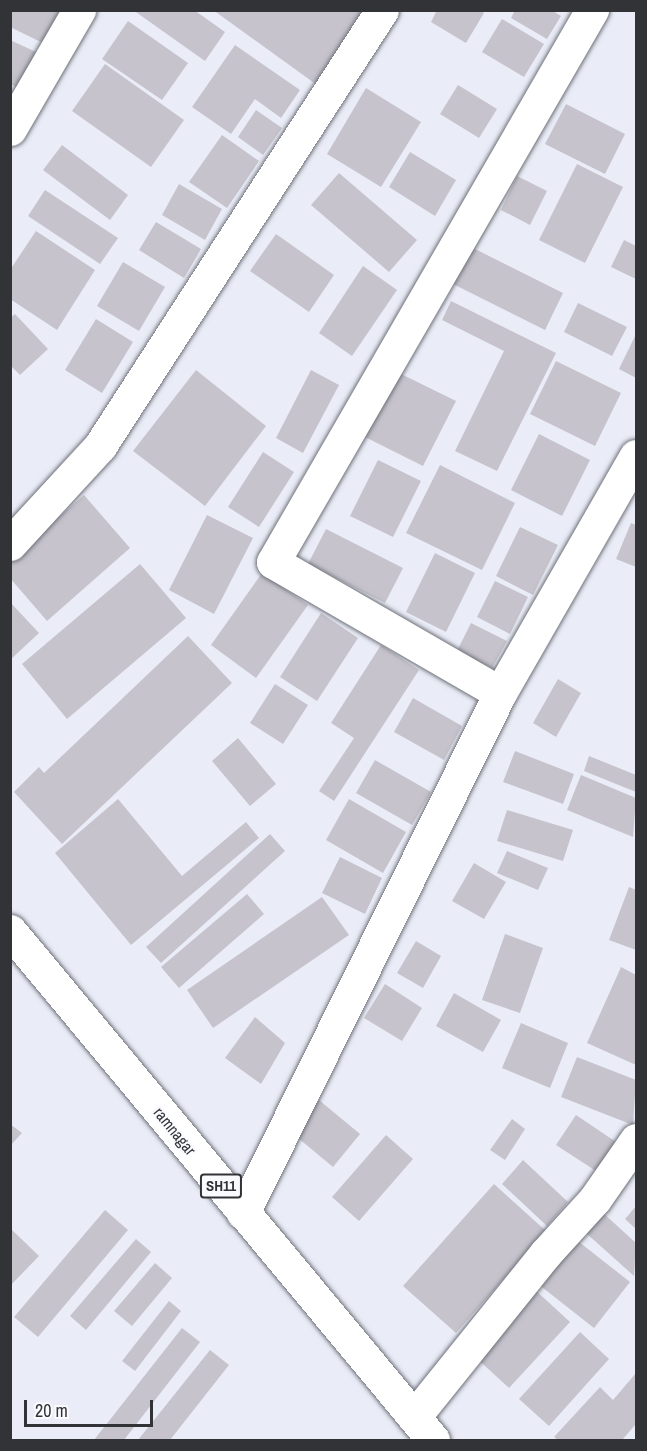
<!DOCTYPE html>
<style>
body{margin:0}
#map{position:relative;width:647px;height:1451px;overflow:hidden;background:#eaedf7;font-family:"Archivo Narrow",sans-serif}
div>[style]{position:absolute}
.building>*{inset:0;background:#c6c3cc}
.roads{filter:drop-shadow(0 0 2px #6e7179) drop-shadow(0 0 2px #6e7179)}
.minor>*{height:33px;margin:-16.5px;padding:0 16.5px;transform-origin:16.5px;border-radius:16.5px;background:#fff}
.major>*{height:33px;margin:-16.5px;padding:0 16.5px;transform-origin:16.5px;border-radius:16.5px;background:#fff}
span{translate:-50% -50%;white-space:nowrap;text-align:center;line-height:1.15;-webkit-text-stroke:5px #fafbff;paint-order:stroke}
.shield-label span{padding:2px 4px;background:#fafbff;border:2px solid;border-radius:4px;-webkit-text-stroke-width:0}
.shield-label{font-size:15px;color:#323337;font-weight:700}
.street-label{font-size:16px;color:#323337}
.frame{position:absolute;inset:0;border:12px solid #323337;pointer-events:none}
.scale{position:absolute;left:24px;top:1400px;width:129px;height:27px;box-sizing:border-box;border:3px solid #323337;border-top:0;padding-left:8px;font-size:18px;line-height:21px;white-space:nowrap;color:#323337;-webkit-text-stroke:4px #fafbff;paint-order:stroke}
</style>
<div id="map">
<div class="building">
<div style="clip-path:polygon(10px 10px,63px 10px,47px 45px,10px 27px)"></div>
<div style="clip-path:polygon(133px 10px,194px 10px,225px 32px,205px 61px)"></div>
<div style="clip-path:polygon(213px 10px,368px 10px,317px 85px)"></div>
<div style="clip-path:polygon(437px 10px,479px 10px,484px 13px,466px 43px,431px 22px)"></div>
<div style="clip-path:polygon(515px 10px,551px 10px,561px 16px,547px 39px,511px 18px)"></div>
<div style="clip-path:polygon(502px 19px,544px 44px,524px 77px,482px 52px)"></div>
<div style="clip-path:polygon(128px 21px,188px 63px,162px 100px,102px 59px)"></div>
<div style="clip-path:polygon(10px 40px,36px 52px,19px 88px,10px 84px)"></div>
<div style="clip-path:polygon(235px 45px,300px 90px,281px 118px,255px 99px,231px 134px,192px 107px)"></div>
<div style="clip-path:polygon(105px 64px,184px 120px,151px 167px,72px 111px)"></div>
<div style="clip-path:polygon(458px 85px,497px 109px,479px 138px,440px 114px)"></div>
<div style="clip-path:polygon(366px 88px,421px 122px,381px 187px,327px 154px)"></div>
<div style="clip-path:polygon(566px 104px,625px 134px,605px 174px,545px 144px)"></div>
<div style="clip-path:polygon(256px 110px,282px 128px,263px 155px,238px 137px)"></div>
<div style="clip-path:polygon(222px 135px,259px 161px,227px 208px,189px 182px)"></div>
<div style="clip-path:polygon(62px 145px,128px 195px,110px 220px,43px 170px)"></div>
<div style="clip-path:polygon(410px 152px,456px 180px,435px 216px,389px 187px)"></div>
<div style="clip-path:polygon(577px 164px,623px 187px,585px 263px,539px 240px)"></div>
<div style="clip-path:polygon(339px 173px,417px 240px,389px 272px,311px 205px)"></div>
<div style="clip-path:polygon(517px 176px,547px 191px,530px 225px,501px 210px)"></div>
<div style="clip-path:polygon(179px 184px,222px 209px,205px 240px,162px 215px)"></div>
<div style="clip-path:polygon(45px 190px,118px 238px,100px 264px,28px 216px)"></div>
<div style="clip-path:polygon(156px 222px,201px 249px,184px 278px,139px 250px)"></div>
<div style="clip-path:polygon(36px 231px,95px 270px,57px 330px,10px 299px,10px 270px)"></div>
<div style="clip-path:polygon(276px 234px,334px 275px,309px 312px,250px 271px)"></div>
<div style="clip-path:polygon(624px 240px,636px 246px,636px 279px,611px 267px)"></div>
<div style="clip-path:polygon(469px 246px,563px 293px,545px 330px,451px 283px)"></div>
<div style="clip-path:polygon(123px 262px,165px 287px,139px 331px,97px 306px)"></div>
<div style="clip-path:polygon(363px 266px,397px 290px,352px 356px,319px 333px)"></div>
<div style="clip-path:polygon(451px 301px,556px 353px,497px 471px,455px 451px,504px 351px,442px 320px)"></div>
<div style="clip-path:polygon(578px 303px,627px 327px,612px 356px,564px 332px)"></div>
<div style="clip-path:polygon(15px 314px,48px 349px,20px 375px,10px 365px,10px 318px)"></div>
<div style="clip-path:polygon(96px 319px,133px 342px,102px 393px,65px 370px)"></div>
<div style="clip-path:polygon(636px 334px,636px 378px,619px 369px)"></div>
<div style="clip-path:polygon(556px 361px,621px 393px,595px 446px,530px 414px)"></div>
<div style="clip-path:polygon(196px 370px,266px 426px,205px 506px,133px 451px)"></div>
<div style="clip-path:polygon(311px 370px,339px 385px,303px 453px,276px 438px)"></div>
<div style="clip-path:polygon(393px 370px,456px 401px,423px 466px,361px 435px)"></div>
<div style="clip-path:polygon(539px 434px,590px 460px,562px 516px,511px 490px)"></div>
<div style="clip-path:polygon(263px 452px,294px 472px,259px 527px,228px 507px)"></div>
<div style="clip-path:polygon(378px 460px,421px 481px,393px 537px,350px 516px)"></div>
<div style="clip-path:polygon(440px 465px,515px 503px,482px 570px,406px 533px)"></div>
<div style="clip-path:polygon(84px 495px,130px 548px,47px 621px,10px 578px,10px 560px)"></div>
<div style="clip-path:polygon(207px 515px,253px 538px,214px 614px,169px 590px)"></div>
<div style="clip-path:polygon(631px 523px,636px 525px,636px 567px,616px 559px)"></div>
<div style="clip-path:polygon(520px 527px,558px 545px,533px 595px,496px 576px)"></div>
<div style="clip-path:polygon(326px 529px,403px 568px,385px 603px,308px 564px)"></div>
<div style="clip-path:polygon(435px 553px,475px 573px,446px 632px,406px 612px)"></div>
<div style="clip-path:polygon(140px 564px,186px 618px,67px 719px,22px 664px)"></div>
<div style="clip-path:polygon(262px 573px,308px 605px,256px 678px,211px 645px)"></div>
<div style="clip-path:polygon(495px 581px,528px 597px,510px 634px,477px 617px)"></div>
<div style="clip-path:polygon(10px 602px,39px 633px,10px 660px)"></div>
<div style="clip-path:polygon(321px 613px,358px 638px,317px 701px,280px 677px)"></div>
<div style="clip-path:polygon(471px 623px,507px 641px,492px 668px,457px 651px)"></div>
<div style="clip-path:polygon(188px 636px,232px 683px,62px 844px,14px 792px,39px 767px,44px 773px)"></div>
<div style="clip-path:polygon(381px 645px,419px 670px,334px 801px,319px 791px,354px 738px,331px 723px)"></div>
<div style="clip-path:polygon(558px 679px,581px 693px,556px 737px,533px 723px)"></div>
<div style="clip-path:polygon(275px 684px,308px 705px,283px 744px,250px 723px)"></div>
<div style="clip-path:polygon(413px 698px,462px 726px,444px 760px,394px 732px)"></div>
<div style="clip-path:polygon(238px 738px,276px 784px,250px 806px,212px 761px)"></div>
<div style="clip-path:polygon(515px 751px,574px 774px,563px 804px,503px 782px)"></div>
<div style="clip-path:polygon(589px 756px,636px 775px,636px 792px,584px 771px)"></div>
<div style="clip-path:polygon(375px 760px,431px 792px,412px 825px,356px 793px)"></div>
<div style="clip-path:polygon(581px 775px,636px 798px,633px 837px,567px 810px)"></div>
<div style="clip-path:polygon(118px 799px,182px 876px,246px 822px,259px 838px,131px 945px,55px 853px)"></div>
<div style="clip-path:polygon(349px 799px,406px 832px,383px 873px,326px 840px)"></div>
<div style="clip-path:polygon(507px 810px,573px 830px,563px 861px,497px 841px)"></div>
<div style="clip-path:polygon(270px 834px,285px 851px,161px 963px,146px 947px)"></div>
<div style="clip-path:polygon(507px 851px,548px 868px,538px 890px,497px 873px)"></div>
<div style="clip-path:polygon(340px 857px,382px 878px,365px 914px,322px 893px)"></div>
<div style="clip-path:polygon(474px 863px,506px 882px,484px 919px,452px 901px)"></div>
<div style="clip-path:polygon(629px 887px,636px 890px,636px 950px,609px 940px)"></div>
<div style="clip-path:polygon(247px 894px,264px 914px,179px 988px,161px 967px)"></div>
<div style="clip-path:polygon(322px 897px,349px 935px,213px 1028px,187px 990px)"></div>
<div style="clip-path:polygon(505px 934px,543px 948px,520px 1013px,482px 1000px)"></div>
<div style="clip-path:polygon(416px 941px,441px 956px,423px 988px,397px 973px)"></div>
<div style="clip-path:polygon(621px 967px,636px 975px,636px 1065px,587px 1043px)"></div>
<div style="clip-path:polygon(385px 984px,422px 1008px,402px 1041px,364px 1018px)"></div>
<div style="clip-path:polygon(454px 993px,501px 1020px,483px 1052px,436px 1026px)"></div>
<div style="clip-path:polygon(255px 1017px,285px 1043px,261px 1084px,225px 1058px)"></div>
<div style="clip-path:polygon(521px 1023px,568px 1043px,550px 1088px,502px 1068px)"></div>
<div style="clip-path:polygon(577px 1057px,636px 1080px,633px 1125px,561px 1097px)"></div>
<div style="clip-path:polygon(319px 1100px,360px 1134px,333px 1167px,292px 1133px)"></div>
<div style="clip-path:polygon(576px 1115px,616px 1142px,596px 1171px,556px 1145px)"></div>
<div style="clip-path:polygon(512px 1119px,525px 1129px,505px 1160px,490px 1150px)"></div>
<div style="clip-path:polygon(10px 1124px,22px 1133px,10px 1146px)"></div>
<div style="clip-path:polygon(386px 1135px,413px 1159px,359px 1221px,332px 1197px)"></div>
<div style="clip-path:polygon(523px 1160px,568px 1202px,547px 1226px,502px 1184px)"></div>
<div style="clip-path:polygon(494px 1184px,546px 1231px,456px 1333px,403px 1286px)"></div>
<div style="clip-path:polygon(636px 1206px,636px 1229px,625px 1219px)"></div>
<div style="clip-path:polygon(105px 1210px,128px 1230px,38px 1337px,14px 1317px)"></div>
<div style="clip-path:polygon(603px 1213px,636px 1243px,634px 1276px,586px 1233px)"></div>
<div style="clip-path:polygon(10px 1228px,39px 1256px,10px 1286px)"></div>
<div style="clip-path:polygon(574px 1238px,630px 1282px,594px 1328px,538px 1284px)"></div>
<div style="clip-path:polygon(136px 1239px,151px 1252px,86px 1330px,70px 1316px)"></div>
<div style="clip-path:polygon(155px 1263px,172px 1278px,132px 1326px,114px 1311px)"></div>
<div style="clip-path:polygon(533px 1288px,570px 1322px,509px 1388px,472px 1354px)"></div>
<div style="clip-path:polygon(169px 1301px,181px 1311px,135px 1371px,122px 1361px)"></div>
<div style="clip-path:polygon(182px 1328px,200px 1342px,124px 1440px,94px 1440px)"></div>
<div style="clip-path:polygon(580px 1332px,609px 1359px,549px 1426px,519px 1399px)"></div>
<div style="clip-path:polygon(210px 1350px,229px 1365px,170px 1440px,138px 1440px)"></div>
<div style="clip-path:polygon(636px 1373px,636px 1424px,622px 1440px,558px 1440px,554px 1437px,600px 1387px,613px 1400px)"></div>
</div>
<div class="roads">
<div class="minor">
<div style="left:10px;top:129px;width:138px;rotate:-59.9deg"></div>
<div style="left:10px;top:544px;width:133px;rotate:-47.4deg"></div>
<div style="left:100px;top:446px;width:519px;rotate:-57.11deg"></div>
<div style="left:500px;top:693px;width:262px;rotate:-150deg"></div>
<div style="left:273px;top:562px;width:638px;rotate:-59.98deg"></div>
<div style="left:243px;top:1213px;width:580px;rotate:-63.7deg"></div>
<div style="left:500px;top:693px;width:273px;rotate:-60.2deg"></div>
<div style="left:414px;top:1417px;width:209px;rotate:-51.2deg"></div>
<div style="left:545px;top:1254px;width:74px;rotate:-47.7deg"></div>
<div style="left:595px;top:1199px;width:72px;rotate:-55.2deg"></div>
</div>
<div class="major">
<div style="left:10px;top:931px;width:662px;rotate:50.27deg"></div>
</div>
</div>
<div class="shield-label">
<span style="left:221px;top:1186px">SH11</span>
</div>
<div class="street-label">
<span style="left:175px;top:1131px;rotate:51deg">ramnagar</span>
</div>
<div class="frame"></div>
<div class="scale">20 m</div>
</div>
